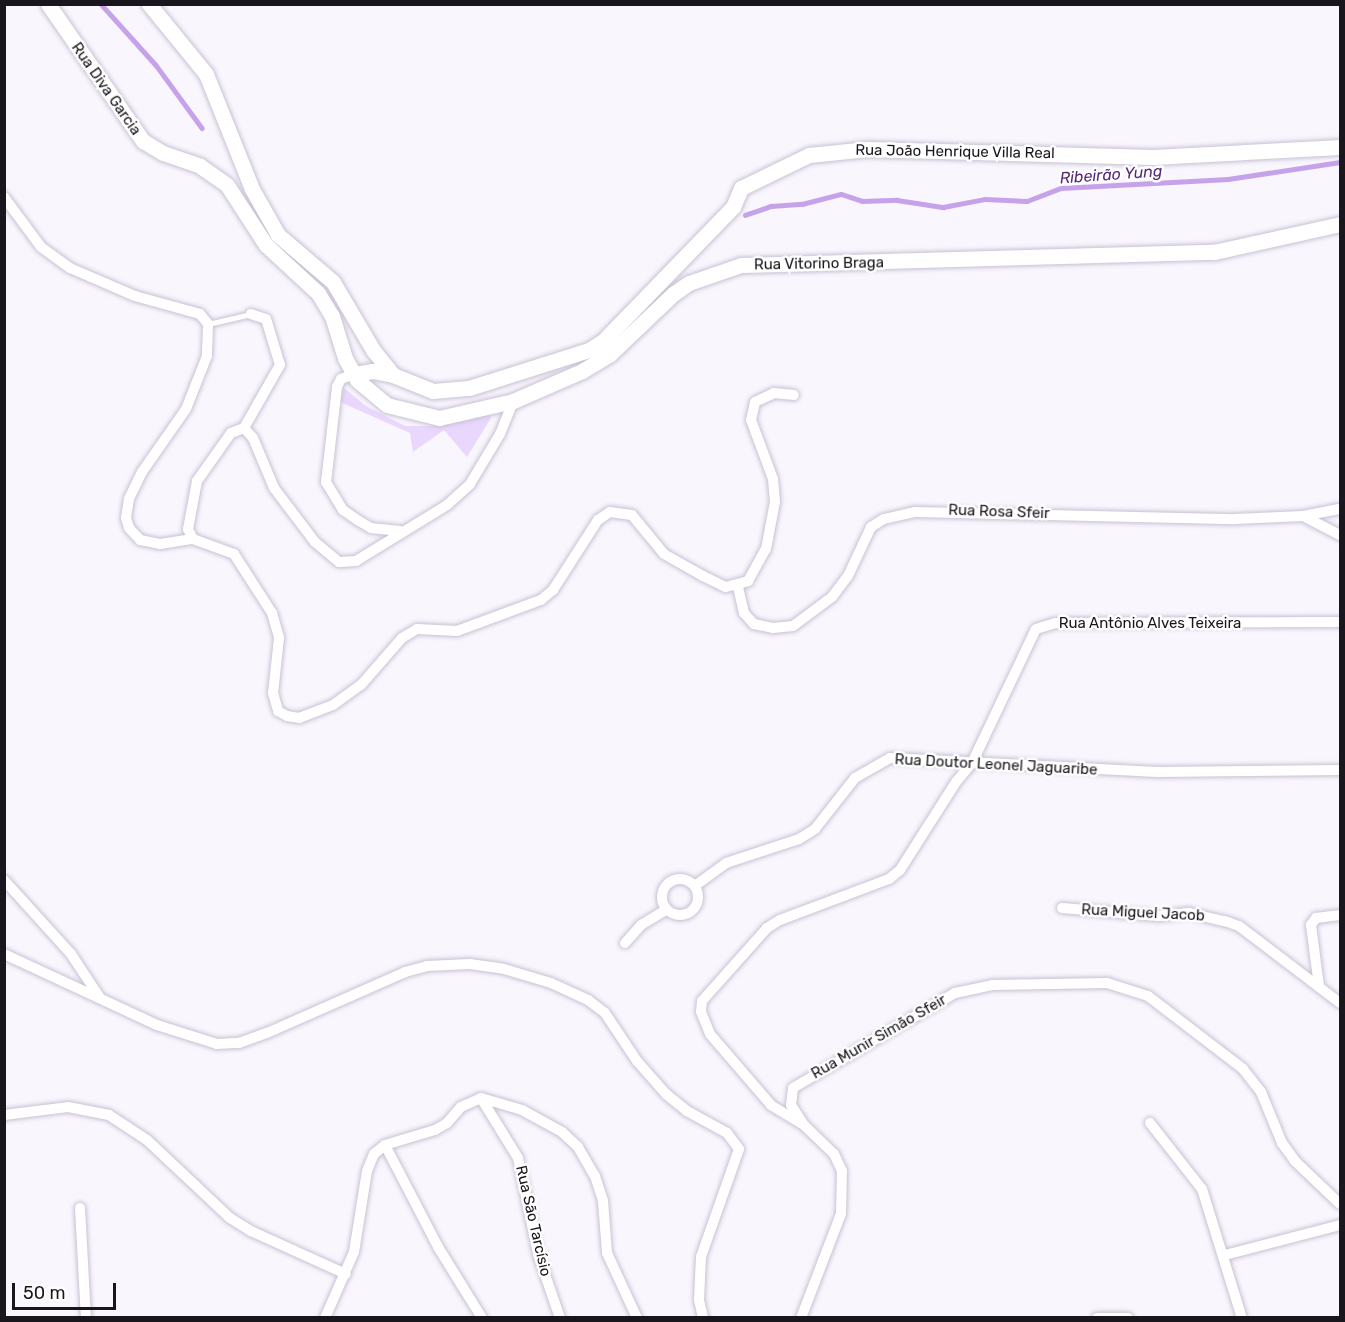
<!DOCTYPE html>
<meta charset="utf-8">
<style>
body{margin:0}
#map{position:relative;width:1345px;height:1322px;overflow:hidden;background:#f9f6fe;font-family:Rubik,sans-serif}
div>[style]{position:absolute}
.green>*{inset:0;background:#e9d7fe}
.stream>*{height:4.5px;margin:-2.25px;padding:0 2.25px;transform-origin:2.25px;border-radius:2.25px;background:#c6a2eb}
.roads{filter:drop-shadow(0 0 2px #c9c1d3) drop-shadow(0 0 2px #c9c1d3)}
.lane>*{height:5px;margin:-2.5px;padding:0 2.5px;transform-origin:2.5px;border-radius:2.5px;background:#fff}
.street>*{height:10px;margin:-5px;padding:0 5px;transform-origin:5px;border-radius:5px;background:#fff}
.street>.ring{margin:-5px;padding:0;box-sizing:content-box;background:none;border:10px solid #fff;border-radius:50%}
.secondary>*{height:15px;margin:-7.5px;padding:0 7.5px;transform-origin:7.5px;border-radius:7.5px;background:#fff}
span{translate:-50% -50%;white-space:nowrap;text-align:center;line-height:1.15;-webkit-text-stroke:5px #fff;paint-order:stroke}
.street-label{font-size:15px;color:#19161d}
.water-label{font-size:16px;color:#57297c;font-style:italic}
.frame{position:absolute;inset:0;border:6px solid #19161d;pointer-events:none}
.scale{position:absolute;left:12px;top:1283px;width:104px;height:27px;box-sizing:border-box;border:3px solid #19161d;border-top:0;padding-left:8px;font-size:18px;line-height:21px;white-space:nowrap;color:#19161d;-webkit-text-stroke:4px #fff;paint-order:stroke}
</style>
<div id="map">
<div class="green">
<div style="clip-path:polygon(344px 388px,366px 406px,405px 426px,436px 426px,489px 415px,491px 418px,467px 457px,444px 430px,413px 452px,410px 433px,340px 402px)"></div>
</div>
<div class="stream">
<div style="left:101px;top:4px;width:82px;rotate:48deg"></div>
<div style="left:156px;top:65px;width:78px;rotate:53.9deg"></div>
<div style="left:745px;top:215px;width:28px;rotate:-19deg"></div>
<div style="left:771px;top:206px;width:31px;rotate:-4deg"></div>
<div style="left:802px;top:204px;width:40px;rotate:-14.4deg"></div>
<div style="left:841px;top:194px;width:22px;rotate:18deg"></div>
<div style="left:862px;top:201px;width:35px;rotate:-2deg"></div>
<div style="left:897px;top:200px;width:47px;rotate:8.7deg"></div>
<div style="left:943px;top:207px;width:43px;rotate:-10.8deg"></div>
<div style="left:985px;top:199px;width:42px;rotate:2.7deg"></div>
<div style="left:1027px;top:201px;width:36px;rotate:-21deg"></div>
<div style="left:1061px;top:188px;width:167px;rotate:-3.1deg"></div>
<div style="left:1228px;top:179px;width:113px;rotate:-8.6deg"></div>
</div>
<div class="roads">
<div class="lane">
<div style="left:208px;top:324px;width:44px;rotate:-13.1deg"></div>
</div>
<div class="street">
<div style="left:4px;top:197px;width:62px;rotate:53.5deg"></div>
<div style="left:41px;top:247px;width:36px;rotate:36deg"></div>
<div style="left:70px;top:268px;width:71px;rotate:23.3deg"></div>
<div style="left:135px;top:296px;width:67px;rotate:15.5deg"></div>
<div style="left:200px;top:314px;width:13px;rotate:51deg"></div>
<div style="left:208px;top:324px;width:32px;rotate:92deg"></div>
<div style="left:207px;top:356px;width:57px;rotate:111.6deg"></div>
<div style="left:186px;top:409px;width:77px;rotate:124.9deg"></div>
<div style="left:142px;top:472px;width:30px;rotate:116deg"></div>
<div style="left:129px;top:499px;width:19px;rotate:99deg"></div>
<div style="left:126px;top:518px;width:10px;rotate:73deg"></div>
<div style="left:129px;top:528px;width:16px;rotate:47deg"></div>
<div style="left:140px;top:540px;width:20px;rotate:11deg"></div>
<div style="left:160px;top:544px;width:33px;rotate:-9deg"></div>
<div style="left:193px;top:539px;width:44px;rotate:20.1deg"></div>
<div style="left:234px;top:554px;width:70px;rotate:57.2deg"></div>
<div style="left:272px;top:613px;width:26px;rotate:74deg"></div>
<div style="left:279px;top:638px;width:55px;rotate:96.2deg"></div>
<div style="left:273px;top:693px;width:19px;rotate:74deg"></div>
<div style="left:278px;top:711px;width:10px;rotate:29deg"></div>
<div style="left:287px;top:716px;width:12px;rotate:9deg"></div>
<div style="left:299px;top:718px;width:36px;rotate:-21deg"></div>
<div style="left:333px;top:705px;width:34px;rotate:-36deg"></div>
<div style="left:361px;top:685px;width:62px;rotate:-48.9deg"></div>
<div style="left:402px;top:638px;width:17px;rotate:-31deg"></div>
<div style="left:417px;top:629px;width:40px;rotate:2.9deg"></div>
<div style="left:457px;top:631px;width:90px;rotate:-20.3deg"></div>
<div style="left:541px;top:600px;width:16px;rotate:-40deg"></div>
<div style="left:553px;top:590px;width:83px;rotate:-57.3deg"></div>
<div style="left:598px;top:520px;width:14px;rotate:-34deg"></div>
<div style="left:610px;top:512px;width:22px;rotate:8deg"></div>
<div style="left:632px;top:515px;width:50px;rotate:50.6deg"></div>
<div style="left:664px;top:554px;width:45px;rotate:29.4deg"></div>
<div style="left:703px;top:576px;width:25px;rotate:26deg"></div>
<div style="left:726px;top:587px;width:23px;rotate:-15deg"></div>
<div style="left:748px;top:581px;width:37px;rotate:-61deg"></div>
<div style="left:766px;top:549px;width:48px;rotate:-79.2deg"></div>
<div style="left:775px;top:502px;width:23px;rotate:-95deg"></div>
<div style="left:773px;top:479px;width:63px;rotate:-110.4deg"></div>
<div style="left:751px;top:420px;width:18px;rotate:-77deg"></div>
<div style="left:755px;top:402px;width:21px;rotate:-25deg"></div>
<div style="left:774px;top:393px;width:20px;rotate:6deg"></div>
<div style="left:354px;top:374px;width:14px;rotate:159deg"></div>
<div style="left:341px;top:379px;width:9px;rotate:117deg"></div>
<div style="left:337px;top:387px;width:96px;rotate:96.6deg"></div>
<div style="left:326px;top:482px;width:33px;rotate:59deg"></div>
<div style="left:343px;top:510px;width:19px;rotate:35deg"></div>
<div style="left:359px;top:521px;width:14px;rotate:30deg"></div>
<div style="left:371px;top:528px;width:29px;rotate:6deg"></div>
<div style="left:244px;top:428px;width:13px;rotate:48deg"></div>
<div style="left:253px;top:438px;width:54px;rotate:67.2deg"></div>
<div style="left:274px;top:488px;width:68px;rotate:52.8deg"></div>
<div style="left:315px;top:542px;width:31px;rotate:40deg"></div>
<div style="left:339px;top:562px;width:17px;rotate:-3deg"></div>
<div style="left:356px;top:561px;width:107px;rotate:-31.6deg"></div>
<div style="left:447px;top:505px;width:31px;rotate:-42deg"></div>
<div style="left:470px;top:484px;width:58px;rotate:-59deg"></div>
<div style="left:500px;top:434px;width:35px;rotate:-68deg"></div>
<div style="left:244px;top:428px;width:73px;rotate:-60.3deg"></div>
<div style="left:280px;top:365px;width:48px;rotate:-106.9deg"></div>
<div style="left:266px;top:319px;width:16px;rotate:-162deg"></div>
<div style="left:1303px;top:516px;width:42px;rotate:27.2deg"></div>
<div style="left:193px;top:539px;width:11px;rotate:-117deg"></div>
<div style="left:188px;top:529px;width:49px;rotate:-79.4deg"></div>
<div style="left:197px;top:481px;width:59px;rotate:-54.7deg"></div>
<div style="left:231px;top:433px;width:14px;rotate:-21deg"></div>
<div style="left:738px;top:587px;width:27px;rotate:77deg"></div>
<div style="left:744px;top:613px;width:15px;rotate:48deg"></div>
<div style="left:754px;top:624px;width:19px;rotate:12deg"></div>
<div style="left:773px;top:628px;width:20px;rotate:-6deg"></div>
<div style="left:793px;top:626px;width:49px;rotate:-36.6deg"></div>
<div style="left:832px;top:597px;width:26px;rotate:-53deg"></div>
<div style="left:848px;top:576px;width:54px;rotate:-64.9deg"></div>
<div style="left:871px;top:527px;width:15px;rotate:-32deg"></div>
<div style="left:884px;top:519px;width:32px;rotate:-13deg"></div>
<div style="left:915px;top:512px;width:320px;rotate:1.3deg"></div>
<div style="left:1235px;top:519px;width:68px;rotate:-2.5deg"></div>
<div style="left:1303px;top:516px;width:38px;rotate:-11deg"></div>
<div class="ring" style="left:662px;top:879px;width:26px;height:26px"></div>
<div style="left:4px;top:880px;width:100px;rotate:47.8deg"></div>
<div style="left:71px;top:954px;width:53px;rotate:56.6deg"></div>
<div style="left:696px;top:885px;width:37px;rotate:-36deg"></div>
<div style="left:726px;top:863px;width:77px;rotate:-18.2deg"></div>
<div style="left:799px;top:839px;width:19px;rotate:-32deg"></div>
<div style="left:815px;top:829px;width:65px;rotate:-51.9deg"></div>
<div style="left:855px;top:778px;width:40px;rotate:-29.7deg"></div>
<div style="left:890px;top:758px;width:267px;rotate:3deg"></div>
<div style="left:1157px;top:772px;width:183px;rotate:-0.6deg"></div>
<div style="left:1062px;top:908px;width:97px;rotate:4.7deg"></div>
<div style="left:1159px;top:916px;width:30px;rotate:-6deg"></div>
<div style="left:1189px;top:913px;width:37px;rotate:13deg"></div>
<div style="left:1225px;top:921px;width:15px;rotate:20deg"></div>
<div style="left:1239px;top:926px;width:127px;rotate:37.3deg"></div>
<div style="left:625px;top:943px;width:24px;rotate:-48deg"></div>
<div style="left:641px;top:925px;width:29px;rotate:-31deg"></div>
<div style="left:4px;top:954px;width:169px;rotate:24.9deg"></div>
<div style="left:157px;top:1025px;width:63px;rotate:17.6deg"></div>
<div style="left:217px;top:1044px;width:22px;rotate:-3deg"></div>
<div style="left:239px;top:1043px;width:30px;rotate:-20deg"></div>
<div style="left:267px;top:1033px;width:151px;rotate:-23.8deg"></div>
<div style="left:405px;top:972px;width:23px;rotate:-15deg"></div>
<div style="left:427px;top:966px;width:43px;rotate:-2.7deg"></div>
<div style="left:470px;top:964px;width:34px;rotate:8deg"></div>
<div style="left:504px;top:969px;width:49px;rotate:16.6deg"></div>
<div style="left:551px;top:983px;width:41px;rotate:24.7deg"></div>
<div style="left:588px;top:1000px;width:21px;rotate:37deg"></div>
<div style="left:605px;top:1013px;width:58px;rotate:56.3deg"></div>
<div style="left:637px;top:1061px;width:44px;rotate:48.7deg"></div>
<div style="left:666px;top:1094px;width:27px;rotate:39deg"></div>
<div style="left:687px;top:1111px;width:46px;rotate:28.8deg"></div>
<div style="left:727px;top:1133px;width:20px;rotate:53deg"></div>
<div style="left:739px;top:1149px;width:114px;rotate:109.4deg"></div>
<div style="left:701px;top:1257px;width:43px;rotate:92.7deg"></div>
<div style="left:699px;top:1300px;width:18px;rotate:77deg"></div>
<div style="left:1319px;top:986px;width:62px;rotate:-97.5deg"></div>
<div style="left:1311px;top:925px;width:9px;rotate:-54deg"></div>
<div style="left:1316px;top:918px;width:24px;rotate:-7deg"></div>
<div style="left:481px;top:1098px;width:70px;rotate:58.3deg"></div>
<div style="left:518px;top:1158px;width:98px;rotate:78.2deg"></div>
<div style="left:538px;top:1254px;width:68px;rotate:71deg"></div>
<div style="left:4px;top:1115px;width:64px;rotate:-7.1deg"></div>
<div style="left:68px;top:1107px;width:42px;rotate:11deg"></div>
<div style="left:109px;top:1115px;width:45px;rotate:33.3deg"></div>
<div style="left:147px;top:1140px;width:114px;rotate:43.2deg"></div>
<div style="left:230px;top:1218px;width:25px;rotate:32deg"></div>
<div style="left:251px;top:1231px;width:104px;rotate:24.4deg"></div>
<div style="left:802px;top:1122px;width:20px;rotate:-123deg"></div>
<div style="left:791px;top:1105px;width:17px;rotate:-83deg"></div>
<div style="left:793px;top:1088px;width:188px;rotate:-30.4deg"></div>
<div style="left:955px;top:993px;width:38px;rotate:-12deg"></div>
<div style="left:992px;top:985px;width:115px;rotate:-1deg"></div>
<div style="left:1107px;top:983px;width:43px;rotate:17.6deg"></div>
<div style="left:1148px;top:996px;width:120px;rotate:37.5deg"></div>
<div style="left:1243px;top:1069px;width:29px;rotate:52deg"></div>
<div style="left:1261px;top:1092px;width:55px;rotate:67.6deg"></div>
<div style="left:1282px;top:1143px;width:22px;rotate:54deg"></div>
<div style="left:1295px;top:1161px;width:62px;rotate:43.7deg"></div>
<div style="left:1150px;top:1123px;width:84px;rotate:51.8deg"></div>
<div style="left:1202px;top:1189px;width:135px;rotate:72.8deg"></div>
<div style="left:385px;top:1145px;width:115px;rotate:62.5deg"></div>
<div style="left:438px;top:1247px;width:84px;rotate:58.2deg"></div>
<div style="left:80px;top:1208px;width:110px;rotate:86.9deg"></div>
<div style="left:1225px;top:1255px;width:119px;rotate:-14.6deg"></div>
<div style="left:325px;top:1318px;width:72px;rotate:-66.3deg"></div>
<div style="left:354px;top:1252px;width:82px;rotate:-80.9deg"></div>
<div style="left:367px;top:1171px;width:18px;rotate:-68deg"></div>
<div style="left:374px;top:1154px;width:14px;rotate:-39deg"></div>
<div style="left:385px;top:1145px;width:52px;rotate:-16.7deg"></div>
<div style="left:435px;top:1130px;width:14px;rotate:-30deg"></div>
<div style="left:447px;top:1123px;width:21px;rotate:-49deg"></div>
<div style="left:461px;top:1107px;width:22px;rotate:-24deg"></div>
<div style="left:481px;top:1098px;width:43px;rotate:16.3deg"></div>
<div style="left:522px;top:1110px;width:46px;rotate:28.8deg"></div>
<div style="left:562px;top:1132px;width:22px;rotate:43deg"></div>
<div style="left:578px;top:1147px;width:34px;rotate:60deg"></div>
<div style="left:595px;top:1176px;width:26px;rotate:72deg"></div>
<div style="left:603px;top:1201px;width:52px;rotate:85.6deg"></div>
<div style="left:607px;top:1253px;width:72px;rotate:65.2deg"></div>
<div style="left:801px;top:1318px;width:111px;rotate:-69deg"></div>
<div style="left:841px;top:1214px;width:43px;rotate:-88.7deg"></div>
<div style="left:842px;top:1171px;width:19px;rotate:-115deg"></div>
<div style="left:834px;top:1154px;width:42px;rotate:-136deg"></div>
<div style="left:804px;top:1125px;width:39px;rotate:-149deg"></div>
<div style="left:771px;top:1105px;width:94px;rotate:-130.7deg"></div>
<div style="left:710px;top:1034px;width:24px;rotate:-112deg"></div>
<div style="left:701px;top:1012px;width:11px;rotate:-85deg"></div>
<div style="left:702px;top:1001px;width:98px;rotate:-48.3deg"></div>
<div style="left:767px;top:928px;width:15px;rotate:-32deg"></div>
<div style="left:780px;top:920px;width:116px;rotate:-20.6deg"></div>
<div style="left:889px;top:879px;width:14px;rotate:-39deg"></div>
<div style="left:900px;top:870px;width:104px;rotate:-57.5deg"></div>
<div style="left:956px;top:782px;width:25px;rotate:-50deg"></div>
<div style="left:972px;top:763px;width:148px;rotate:-64.5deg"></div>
<div style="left:1036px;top:629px;width:21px;rotate:-17deg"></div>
<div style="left:1056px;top:623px;width:284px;rotate:-0.2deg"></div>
<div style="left:1097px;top:1318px;width:31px"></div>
</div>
<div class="secondary">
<div style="left:48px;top:4px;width:167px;rotate:55.3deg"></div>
<div style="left:143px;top:141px;width:23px;rotate:31deg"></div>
<div style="left:163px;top:153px;width:39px;rotate:19deg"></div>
<div style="left:200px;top:166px;width:33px;rotate:35deg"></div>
<div style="left:227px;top:185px;width:72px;rotate:57deg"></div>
<div style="left:266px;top:245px;width:71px;rotate:42.7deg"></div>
<div style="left:318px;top:293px;width:27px;rotate:59deg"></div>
<div style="left:332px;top:316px;width:44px;rotate:72.8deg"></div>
<div style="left:345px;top:358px;width:25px;rotate:61deg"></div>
<div style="left:357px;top:380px;width:39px;rotate:40deg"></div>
<div style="left:387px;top:405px;width:54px;rotate:14deg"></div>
<div style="left:439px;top:418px;width:76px;rotate:-12.9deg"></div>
<div style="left:513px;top:401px;width:75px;rotate:-23.5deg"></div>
<div style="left:582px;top:371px;width:33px;rotate:-31deg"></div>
<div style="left:610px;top:354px;width:87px;rotate:-43.6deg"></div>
<div style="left:673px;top:294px;width:19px;rotate:-35deg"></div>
<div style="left:689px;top:283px;width:55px;rotate:-19.1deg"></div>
<div style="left:741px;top:265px;width:473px;rotate:-1.6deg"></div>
<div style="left:1214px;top:252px;width:129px;rotate:-12.5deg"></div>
<div style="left:149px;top:4px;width:90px;rotate:50.8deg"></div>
<div style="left:206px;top:74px;width:124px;rotate:68.2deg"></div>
<div style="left:252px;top:189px;width:53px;rotate:60.5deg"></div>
<div style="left:278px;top:235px;width:72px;rotate:40.5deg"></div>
<div style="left:333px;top:282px;width:79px;rotate:59.5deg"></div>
<div style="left:373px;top:350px;width:32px;rotate:51deg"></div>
<div style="left:393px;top:375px;width:43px;rotate:21.8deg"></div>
<div style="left:433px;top:391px;width:36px;rotate:-5deg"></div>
<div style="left:469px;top:388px;width:126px;rotate:-17.6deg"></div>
<div style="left:589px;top:350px;width:17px;rotate:-33deg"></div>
<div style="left:603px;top:341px;width:187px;rotate:-45.9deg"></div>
<div style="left:733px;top:207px;width:21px;rotate:-67deg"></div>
<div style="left:741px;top:188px;width:76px;rotate:-25.9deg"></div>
<div style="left:809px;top:155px;width:59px;rotate:-5.8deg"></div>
<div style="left:868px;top:149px;width:285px;rotate:1.6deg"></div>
<div style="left:1153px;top:157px;width:187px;rotate:-3.1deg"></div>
<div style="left:354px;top:374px;width:19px;rotate:-9deg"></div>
<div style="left:373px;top:371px;width:20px;rotate:11deg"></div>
</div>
</div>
<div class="street-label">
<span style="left:106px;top:89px;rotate:55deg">Rua Diva Garcia</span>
<span style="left:955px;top:152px;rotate:1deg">Rua João Henrique Villa Real</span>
<span style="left:819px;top:264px;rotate:-1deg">Rua Vitorino Braga</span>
<span style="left:999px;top:512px;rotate:2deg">Rua Rosa Sfeir</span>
<span style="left:1150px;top:624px">Rua Antônio Alves Teixeira</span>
<span style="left:996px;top:765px;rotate:3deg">Rua Doutor Leonel Jaguaribe</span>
<span style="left:1143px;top:913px;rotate:3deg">Rua Miguel Jacob</span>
<span style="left:879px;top:1037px;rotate:-30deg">Rua Munir Simão Sfeir</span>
<span style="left:533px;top:1221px;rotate:77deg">Rua São Tarcísio</span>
</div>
<div class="water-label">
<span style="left:1111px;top:175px;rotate:-4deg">Ribeirão Yung</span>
</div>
<div class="frame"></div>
<div class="scale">50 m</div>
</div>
